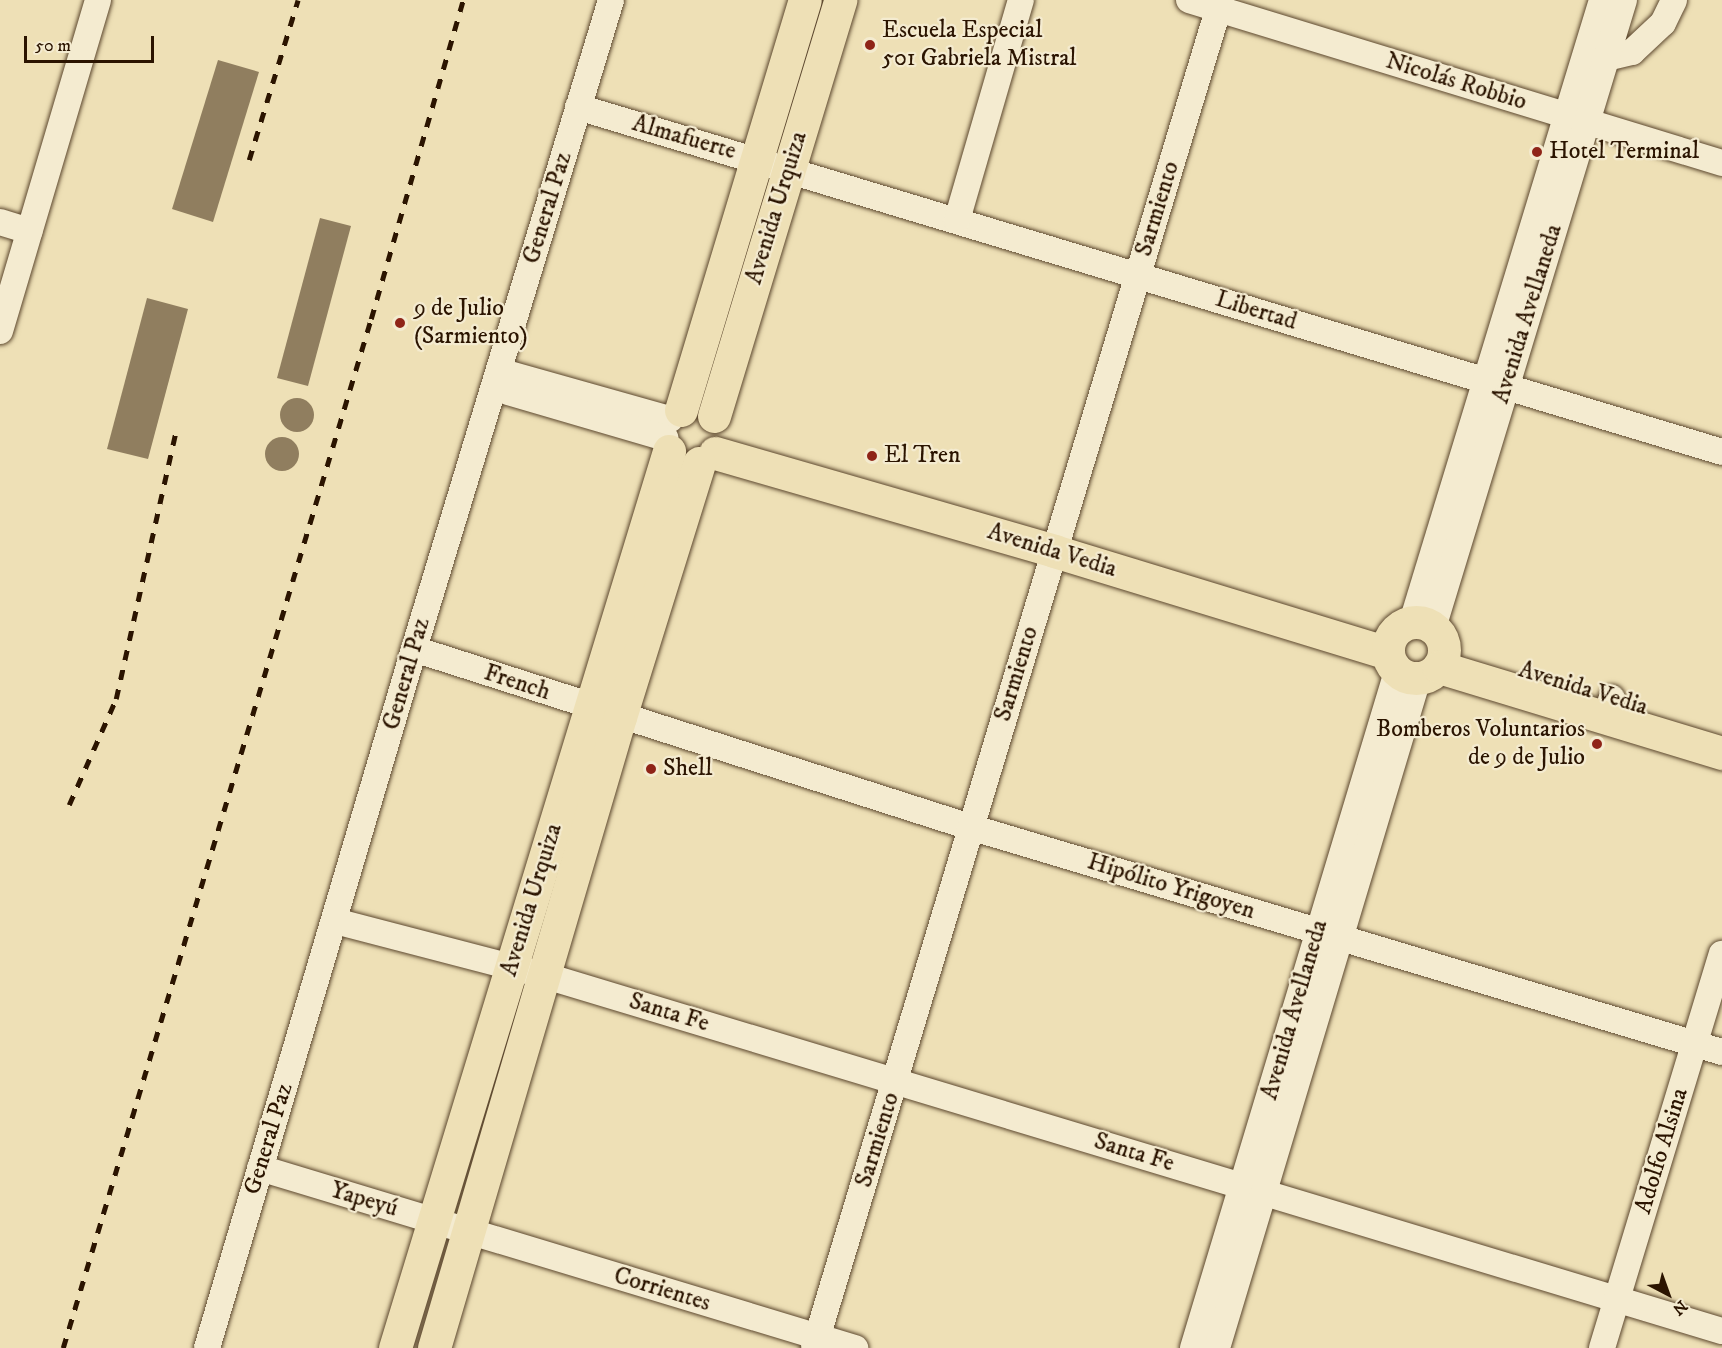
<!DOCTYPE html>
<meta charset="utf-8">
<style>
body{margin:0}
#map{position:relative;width:1722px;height:1348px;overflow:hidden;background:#eee0b6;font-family:"IM FELL DW Pica",serif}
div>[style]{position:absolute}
.green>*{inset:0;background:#cdbd97}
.building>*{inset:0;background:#907e5f}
.round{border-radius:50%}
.roads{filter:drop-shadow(0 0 2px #5c472e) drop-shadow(0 0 2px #5c472e)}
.minor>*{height:26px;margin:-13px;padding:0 13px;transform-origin:13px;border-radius:13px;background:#f4ebd0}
.major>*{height:33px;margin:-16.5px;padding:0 16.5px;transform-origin:16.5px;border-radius:16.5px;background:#eee0b6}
.major>.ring{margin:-16.5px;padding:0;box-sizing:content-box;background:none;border:33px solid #eee0b6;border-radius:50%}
.rail>*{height:4.5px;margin-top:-2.25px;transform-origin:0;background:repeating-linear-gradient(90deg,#2b1400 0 10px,transparent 0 20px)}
.dots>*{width:16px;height:16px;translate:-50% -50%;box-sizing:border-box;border:3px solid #f4ebd0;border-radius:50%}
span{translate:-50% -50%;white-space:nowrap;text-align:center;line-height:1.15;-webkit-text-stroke:4.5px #f4ebd0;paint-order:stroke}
.poi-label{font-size:24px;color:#2b1400}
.left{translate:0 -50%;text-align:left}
.right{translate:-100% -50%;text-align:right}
.street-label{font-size:24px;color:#2b1400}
.north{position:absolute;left:1638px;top:1264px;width:60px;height:60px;-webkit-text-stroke:4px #f4ebd0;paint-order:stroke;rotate:139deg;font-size:16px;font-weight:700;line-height:24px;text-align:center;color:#2b1400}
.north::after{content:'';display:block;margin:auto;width:21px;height:27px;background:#2b1400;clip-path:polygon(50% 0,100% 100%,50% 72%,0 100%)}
.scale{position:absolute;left:24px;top:36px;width:130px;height:27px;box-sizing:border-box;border:3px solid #2b1400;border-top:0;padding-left:8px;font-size:18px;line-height:21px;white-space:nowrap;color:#2b1400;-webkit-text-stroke:4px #f4ebd0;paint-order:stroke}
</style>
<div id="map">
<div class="green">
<div style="clip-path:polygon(440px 1250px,446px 1250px,425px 1348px,406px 1348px)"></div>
</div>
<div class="building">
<div style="clip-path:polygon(218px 60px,259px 72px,213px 222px,172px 209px)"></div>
<div style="clip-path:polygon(320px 218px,351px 226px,308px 386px,277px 378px)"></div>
<div style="clip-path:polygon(147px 298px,188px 309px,148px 459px,107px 449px)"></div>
<div class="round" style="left:280px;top:398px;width:34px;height:34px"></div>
<div class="round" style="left:265px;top:437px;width:34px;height:34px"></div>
</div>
<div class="roads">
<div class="minor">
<div style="left:1189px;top:0;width:557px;rotate:17deg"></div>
<div style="left:1606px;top:58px;width:27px;rotate:-13deg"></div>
<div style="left:1632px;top:52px;width:42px;rotate:-43.1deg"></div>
<div style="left:1663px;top:23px;width:25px;rotate:-64deg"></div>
<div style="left:578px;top:107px;width:1195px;rotate:16.78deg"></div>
<div style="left:957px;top:220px;width:229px;rotate:-73.8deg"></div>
<div style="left:0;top:222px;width:31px;rotate:17deg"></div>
<div style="left:0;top:331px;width:345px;rotate:-73.5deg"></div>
<div style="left:499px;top:371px;width:178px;rotate:15.7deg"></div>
<div style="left:508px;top:392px;width:164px;rotate:16.3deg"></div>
<div style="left:1412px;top:622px;width:650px;rotate:-73.01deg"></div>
<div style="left:1433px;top:628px;width:656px;rotate:-73.08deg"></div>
<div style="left:414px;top:649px;width:584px;rotate:17.75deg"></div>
<div style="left:970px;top:827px;width:785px;rotate:16.66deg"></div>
<div style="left:1605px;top:718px;width:21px;rotate:-71deg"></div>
<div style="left:335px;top:921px;width:218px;rotate:14.6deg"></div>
<div style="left:546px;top:976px;width:1228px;rotate:16.8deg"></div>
<div style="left:260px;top:1168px;width:622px;rotate:16.83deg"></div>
<div style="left:207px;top:1348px;width:729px;rotate:-73.5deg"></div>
<div style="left:414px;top:649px;width:678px;rotate:-73.11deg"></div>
<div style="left:814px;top:1348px;width:1408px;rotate:-73.2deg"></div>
<div style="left:1193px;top:1348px;width:706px;rotate:-73.21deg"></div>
<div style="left:1217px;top:1348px;width:699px;rotate:-73.28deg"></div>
<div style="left:1602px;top:1348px;width:412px;rotate:-73.1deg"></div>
</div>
<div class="major">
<div style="left:681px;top:410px;width:428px;rotate:-73.2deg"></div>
<div style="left:714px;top:416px;width:435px;rotate:-73.1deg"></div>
<div style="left:715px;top:453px;width:353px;rotate:16.1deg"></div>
<div style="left:1054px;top:551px;width:349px;rotate:17deg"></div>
<div class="ring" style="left:1388px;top:622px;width:23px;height:23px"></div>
<div style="left:1439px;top:667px;width:296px;rotate:16.9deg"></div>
<div style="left:395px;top:1348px;width:938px;rotate:-73.01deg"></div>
<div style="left:434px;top:1348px;width:658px;rotate:-73.58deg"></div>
<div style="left:620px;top:717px;width:266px;rotate:-72.7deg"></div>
</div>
</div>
<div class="rail">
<div style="left:249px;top:160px;width:167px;rotate:-73deg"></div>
<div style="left:69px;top:805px;width:116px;rotate:-66.1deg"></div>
<div style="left:116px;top:699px;width:276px;rotate:-77.4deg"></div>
<div style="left:63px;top:1348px;width:1074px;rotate:-73.34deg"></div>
<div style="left:371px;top:319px;width:332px;rotate:-73.9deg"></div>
</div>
<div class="dots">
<div style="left:870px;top:45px;background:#8f2418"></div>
<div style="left:1537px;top:152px;background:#8f2418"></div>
<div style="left:400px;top:323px;background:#8f2418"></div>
<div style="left:872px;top:456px;background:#8f2418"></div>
<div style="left:1597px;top:744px;background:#8f2418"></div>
<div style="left:651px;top:769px;background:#8f2418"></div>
</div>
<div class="poi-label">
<span class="left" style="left:882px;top:45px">Escuela Especial<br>501 Gabriela Mistral</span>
<span class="left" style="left:1549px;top:152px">Hotel Terminal</span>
<span class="left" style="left:414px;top:323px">9 de Julio<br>(Sarmiento)</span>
<span class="left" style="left:884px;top:456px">El Tren</span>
<span class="right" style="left:1585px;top:744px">Bomberos Voluntarios<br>de 9 de Julio</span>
<span class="left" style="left:663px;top:769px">Shell</span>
</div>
<div class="street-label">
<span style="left:1456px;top:82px;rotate:17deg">Nicolás Robbio</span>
<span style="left:684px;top:138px;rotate:16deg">Almafuerte</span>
<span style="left:548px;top:208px;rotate:-73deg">General Paz</span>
<span style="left:777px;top:208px;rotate:-73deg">Avenida Urquiza</span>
<span style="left:1158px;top:209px;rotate:-73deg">Sarmiento</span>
<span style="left:1256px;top:311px;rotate:17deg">Libertad</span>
<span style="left:1528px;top:314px;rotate:-73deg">Avenida Avellaneda</span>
<span style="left:1052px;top:551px;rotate:17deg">Avenida Vedia</span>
<span style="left:407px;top:674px;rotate:-74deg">General Paz</span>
<span style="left:1017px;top:674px;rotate:-73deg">Sarmiento</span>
<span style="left:517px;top:683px;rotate:18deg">French</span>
<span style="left:1583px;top:689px;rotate:17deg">Avenida Vedia</span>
<span style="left:1171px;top:887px;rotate:17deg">Hipólito Yrigoyen</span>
<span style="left:532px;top:900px;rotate:-73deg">Avenida Urquiza</span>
<span style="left:1295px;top:1010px;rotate:-74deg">Avenida Avellaneda</span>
<span style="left:669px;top:1013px;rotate:17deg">Santa Fe</span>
<span style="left:269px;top:1139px;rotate:-73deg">General Paz</span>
<span style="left:878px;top:1140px;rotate:-73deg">Sarmiento</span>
<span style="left:1662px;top:1151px;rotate:-73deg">Adolfo Alsina</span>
<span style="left:1134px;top:1153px;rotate:17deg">Santa Fe</span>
<span style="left:364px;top:1200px;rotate:17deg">Yapeyú</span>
<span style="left:662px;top:1290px;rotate:17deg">Corrientes</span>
</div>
<div class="north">N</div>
<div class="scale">50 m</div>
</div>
